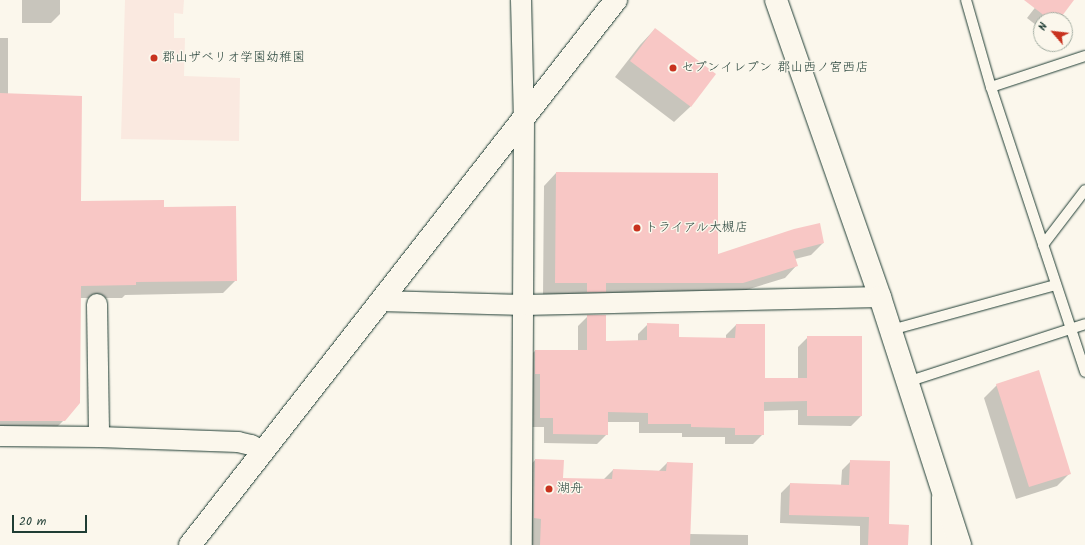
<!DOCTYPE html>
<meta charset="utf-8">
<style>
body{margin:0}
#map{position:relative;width:1085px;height:545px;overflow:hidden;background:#fbf7ec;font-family:Kalam,"Klee One",sans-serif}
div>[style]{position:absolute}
.built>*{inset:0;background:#fae9e0}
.shadow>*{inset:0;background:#0003}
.building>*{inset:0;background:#f8c7c5}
.roads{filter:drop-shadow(0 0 1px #1f3d34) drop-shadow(0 0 1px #1f3d34)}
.lane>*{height:10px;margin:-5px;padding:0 5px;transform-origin:5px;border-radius:5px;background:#fbf7ec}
.street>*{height:20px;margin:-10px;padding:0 10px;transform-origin:10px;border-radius:10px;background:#fbf7ec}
.secondary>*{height:22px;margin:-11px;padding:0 11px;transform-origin:11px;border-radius:11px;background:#fbf7ec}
.dots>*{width:11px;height:11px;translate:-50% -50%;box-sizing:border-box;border:2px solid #fbf7ec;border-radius:50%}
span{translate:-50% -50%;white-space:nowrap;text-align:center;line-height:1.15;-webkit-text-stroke:3px #fbf7ec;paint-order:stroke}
.poi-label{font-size:13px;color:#1f3d34}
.left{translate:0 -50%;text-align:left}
.north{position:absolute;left:1033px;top:12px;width:40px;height:40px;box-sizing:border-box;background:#fbf7ec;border:1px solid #a3ada2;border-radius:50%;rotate:298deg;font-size:11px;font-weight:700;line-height:16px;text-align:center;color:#1f3d34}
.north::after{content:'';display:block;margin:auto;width:14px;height:18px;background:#c8321e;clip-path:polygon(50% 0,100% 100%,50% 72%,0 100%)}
.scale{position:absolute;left:12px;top:515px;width:75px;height:18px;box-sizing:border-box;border:2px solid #1f3d34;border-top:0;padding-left:5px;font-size:12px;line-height:14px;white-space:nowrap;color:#1f3d34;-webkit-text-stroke:3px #fbf7ec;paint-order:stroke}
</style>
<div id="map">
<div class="built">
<div style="clip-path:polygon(125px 0,184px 0,183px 14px,174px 13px,174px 38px,185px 38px,184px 76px,240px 78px,239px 141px,121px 139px)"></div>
</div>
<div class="shadow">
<div style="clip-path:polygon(22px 0,60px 0,60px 14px,51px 23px,22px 23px)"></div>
<div style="clip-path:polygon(1041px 0,1073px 0,1057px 20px,1041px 20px,1041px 29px,1027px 18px)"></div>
<div style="clip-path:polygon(655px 29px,714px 75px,690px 107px,674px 122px,615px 77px,640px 45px)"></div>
<div style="clip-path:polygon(0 38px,8px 38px,8px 94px,80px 202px,163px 208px,236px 280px,223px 293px,125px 295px,122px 298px,80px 298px,64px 420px,51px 433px,0 433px)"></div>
<div style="clip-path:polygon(556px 173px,717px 255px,823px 243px,811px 255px,795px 259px,797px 265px,785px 278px,730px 295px,543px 295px,544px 186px)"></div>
<div style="clip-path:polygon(588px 316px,605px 342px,638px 341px,638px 334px,648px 324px,678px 338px,726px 338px,726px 335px,736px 325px,764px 379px,798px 379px,798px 347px,808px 337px,861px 416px,851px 426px,798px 425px,798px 410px,763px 411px,763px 434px,753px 444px,725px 444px,725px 437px,682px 437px,682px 433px,639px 433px,639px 422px,607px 422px,607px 434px,597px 444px,544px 443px,544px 427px,531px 427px,525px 360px,535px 351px,578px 351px,578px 326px)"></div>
<div style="clip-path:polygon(997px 385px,1070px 473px,1057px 486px,1016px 499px,984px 398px)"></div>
<div style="clip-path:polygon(535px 460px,562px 479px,603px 480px,613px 470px,659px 471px,667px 463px,690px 534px,748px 535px,748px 545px,530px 545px,525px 471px)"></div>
<div style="clip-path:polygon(851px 461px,888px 525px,907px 545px,860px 545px,860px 526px,780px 523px,781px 493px,790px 484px,841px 485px,842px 470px)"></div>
</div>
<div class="building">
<div style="clip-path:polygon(1024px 0,1074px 0,1059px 20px,1050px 20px)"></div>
<div style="clip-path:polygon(655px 28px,716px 74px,691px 107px,630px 61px)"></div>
<div style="clip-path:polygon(0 93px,82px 96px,81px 201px,164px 200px,164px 207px,236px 206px,237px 281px,136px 282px,136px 285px,81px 286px,80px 403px,65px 421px,0 421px)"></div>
<div style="clip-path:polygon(556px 172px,718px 173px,718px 254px,794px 229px,820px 223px,824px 243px,793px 251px,798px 266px,743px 283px,606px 283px,606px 292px,587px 292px,587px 283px,555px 283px)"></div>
<div style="clip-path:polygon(587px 315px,606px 315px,606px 341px,647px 340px,647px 323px,679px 324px,679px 337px,735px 338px,736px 324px,765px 324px,765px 378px,807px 378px,807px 336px,862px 336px,862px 416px,807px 416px,807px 401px,764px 402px,764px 435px,735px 435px,735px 428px,691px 427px,691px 424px,648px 424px,648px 413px,608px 412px,608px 435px,553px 434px,553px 418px,540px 418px,540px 374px,535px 374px,535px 350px,587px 350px)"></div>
<div style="clip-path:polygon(1039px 370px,1071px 474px,1029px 487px,996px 384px)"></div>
<div style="clip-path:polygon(535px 459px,564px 460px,563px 478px,612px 479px,613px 469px,666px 471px,667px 462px,693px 463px,690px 545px,540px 545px,541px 519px,534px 518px)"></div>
<div style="clip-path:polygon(850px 460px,890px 461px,889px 524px,909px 525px,908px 545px,868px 545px,869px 517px,789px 515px,790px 483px,849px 485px)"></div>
</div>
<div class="roads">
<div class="lane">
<div style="left:966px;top:0;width:91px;rotate:74deg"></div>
<div style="left:991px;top:87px;width:300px;rotate:71.7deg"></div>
<div style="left:991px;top:87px;width:99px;rotate:-18.3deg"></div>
<div style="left:1043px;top:245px;width:69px;rotate:-52.6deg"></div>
<div style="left:891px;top:330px;width:171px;rotate:-15.3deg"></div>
<div style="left:907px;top:382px;width:187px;rotate:-18deg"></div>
</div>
<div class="street">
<div style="left:521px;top:0;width:119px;rotate:88.6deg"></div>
<div style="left:524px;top:119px;width:426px;rotate:90.3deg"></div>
<div style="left:380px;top:301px;width:144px;rotate:1.6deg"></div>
<div style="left:524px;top:305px;width:356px;rotate:-1.3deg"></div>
<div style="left:97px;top:304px;width:133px;rotate:89.1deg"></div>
<div style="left:0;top:436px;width:99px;rotate:0.6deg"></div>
<div style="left:99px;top:437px;width:139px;rotate:2.1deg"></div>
<div style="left:238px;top:442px;width:13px;rotate:13deg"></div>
<div style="left:251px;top:445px;width:13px;rotate:27deg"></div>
<div style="left:942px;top:497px;width:48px;rotate:90deg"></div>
</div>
<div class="secondary">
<div style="left:776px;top:0;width:315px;rotate:70.7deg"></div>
<div style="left:880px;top:297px;width:261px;rotate:72.1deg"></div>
<div style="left:190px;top:545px;width:692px;rotate:-51.99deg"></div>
</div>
</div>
<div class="dots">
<div style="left:154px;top:58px;background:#c8321e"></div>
<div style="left:673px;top:68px;background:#c8321e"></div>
<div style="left:637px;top:228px;background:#c8321e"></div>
<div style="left:549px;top:489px;background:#c8321e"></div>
</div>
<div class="poi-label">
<span class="left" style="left:162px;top:58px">郡山ザベリオ学園幼稚園</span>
<span class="left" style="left:681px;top:68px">セブンイレブン 郡山西ノ宮西店</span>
<span class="left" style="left:645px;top:228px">トライアル大槻店</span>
<span class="left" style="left:557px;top:489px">湖舟</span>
</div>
<div class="north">N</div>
<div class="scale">20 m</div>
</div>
